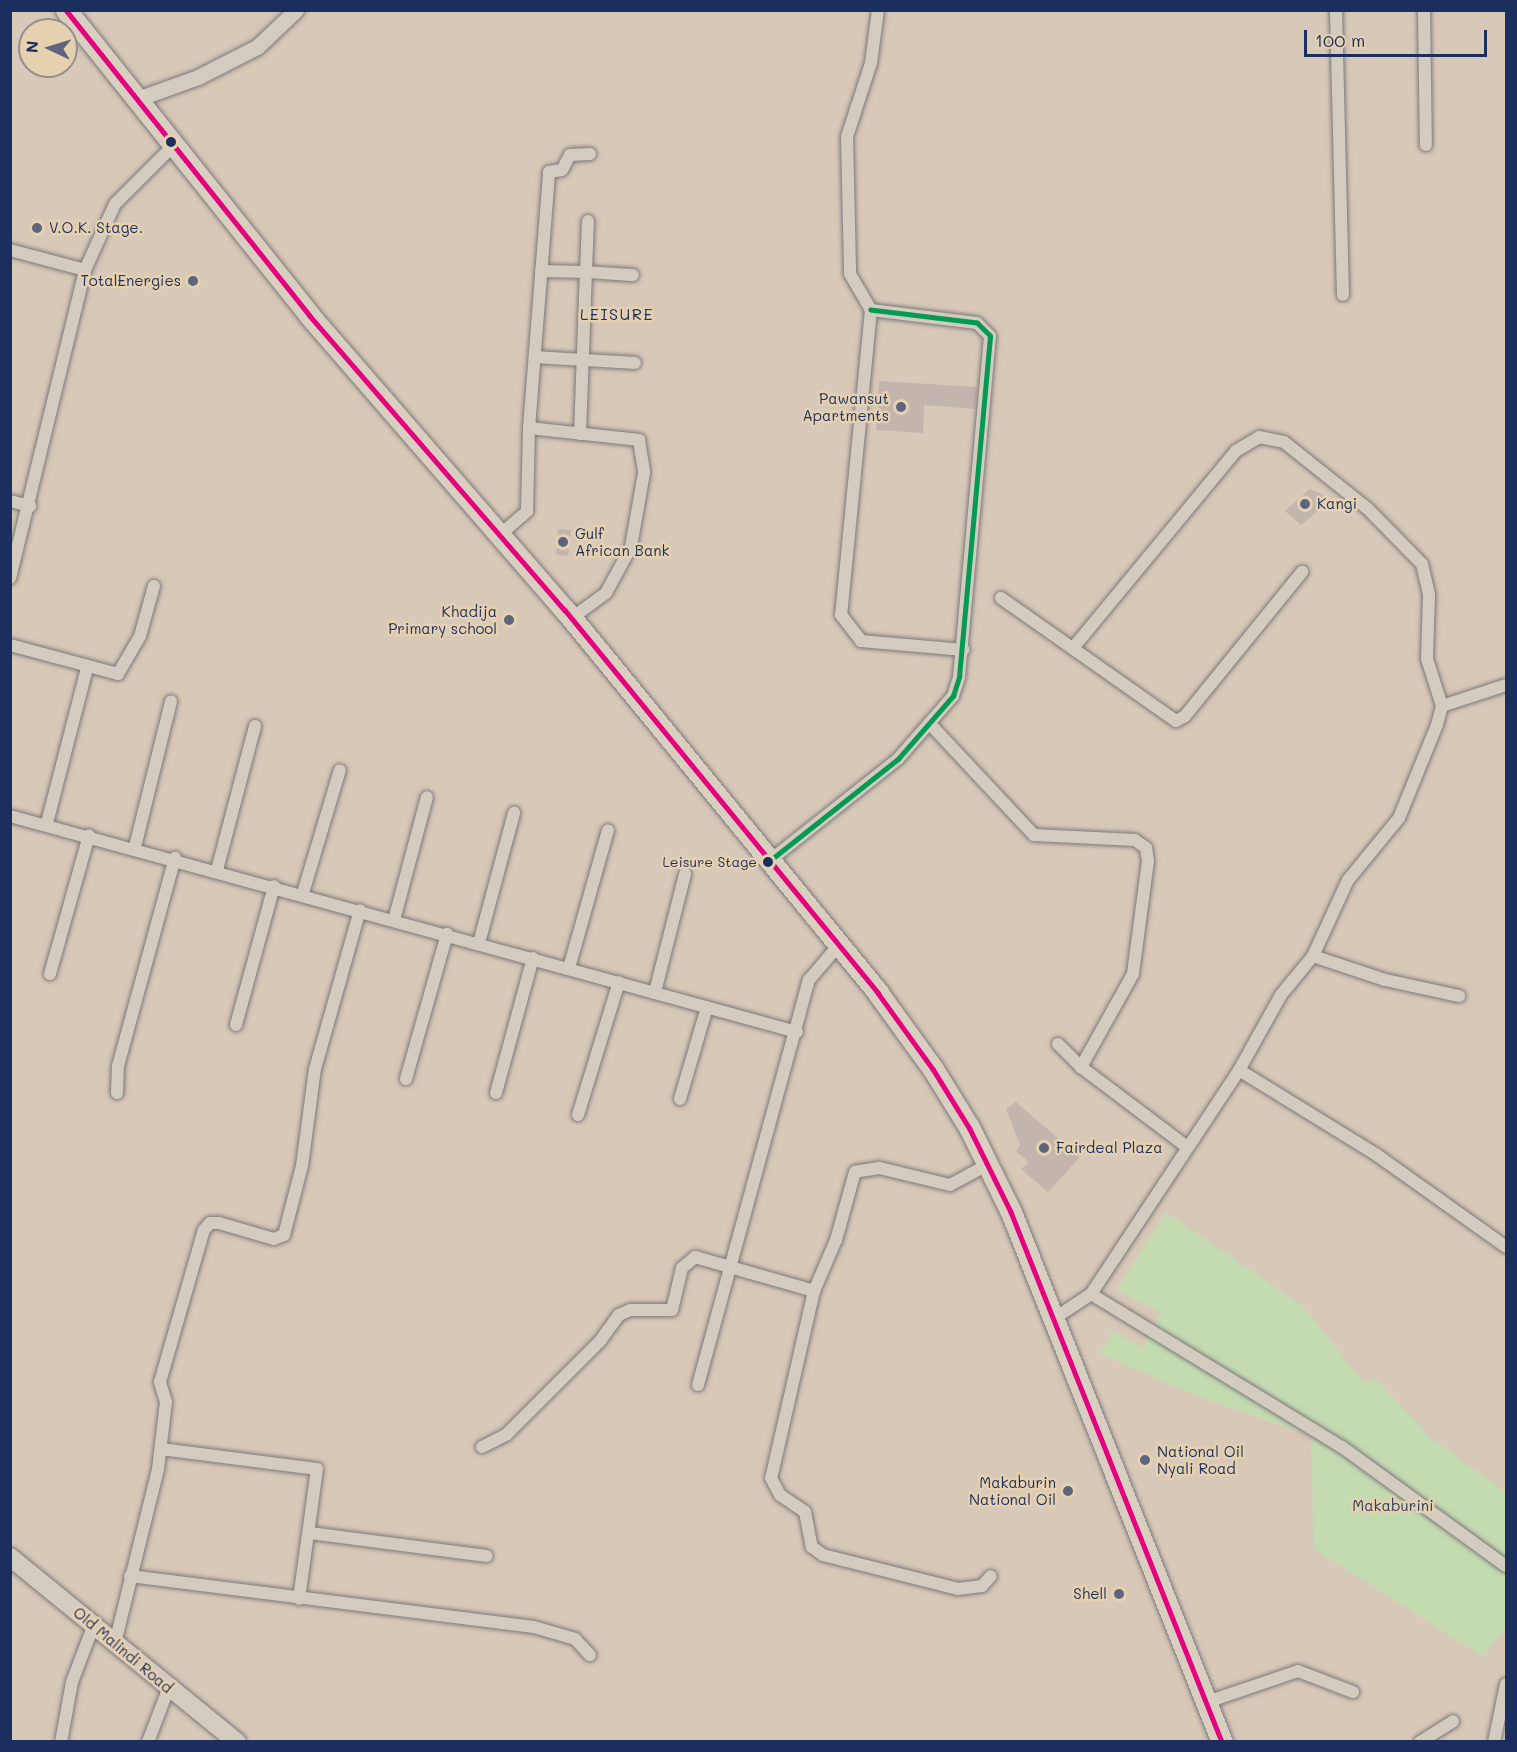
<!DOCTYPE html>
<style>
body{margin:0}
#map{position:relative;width:1517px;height:1752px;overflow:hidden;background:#d8c8b8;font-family:Mali,sans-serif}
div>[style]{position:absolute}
.green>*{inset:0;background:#c4dbb2}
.building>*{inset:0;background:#c3b4ae}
.roads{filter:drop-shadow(0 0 2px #7c797a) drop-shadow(0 0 2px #7c797a)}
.minor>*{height:12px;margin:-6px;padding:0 6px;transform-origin:6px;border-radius:6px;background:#d4cbc0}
.tertiary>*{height:15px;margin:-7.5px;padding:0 7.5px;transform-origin:7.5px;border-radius:7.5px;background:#d4cbc0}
.secondary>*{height:18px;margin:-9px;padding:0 9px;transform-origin:9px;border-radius:9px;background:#d4cbc0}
.trunk>*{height:21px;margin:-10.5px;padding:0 10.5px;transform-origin:10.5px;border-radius:10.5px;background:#d8cfc0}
.bus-1>*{height:4.5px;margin:-2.25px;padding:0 2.25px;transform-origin:2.25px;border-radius:2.25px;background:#e5007d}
.bus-2>*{height:4.5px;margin:-2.25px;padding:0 2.25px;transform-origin:2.25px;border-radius:2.25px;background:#039a52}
.dots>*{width:16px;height:16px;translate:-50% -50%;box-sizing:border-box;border:3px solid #e5d0af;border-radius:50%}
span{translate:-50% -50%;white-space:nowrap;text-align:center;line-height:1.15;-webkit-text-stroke:5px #e5d0af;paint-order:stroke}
.bus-label{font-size:14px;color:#1b2f5e}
.right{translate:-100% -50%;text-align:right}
.poi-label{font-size:15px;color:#1b2f5e}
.left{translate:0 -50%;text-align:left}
.park-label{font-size:15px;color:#2a4266}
.street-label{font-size:15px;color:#1b2f5e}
.neighbourhood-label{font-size:16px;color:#1b2f5e;letter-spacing:1.5px}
.frame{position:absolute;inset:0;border:12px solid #1b2f5e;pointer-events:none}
.north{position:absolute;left:18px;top:18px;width:60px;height:60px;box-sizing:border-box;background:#e5d0af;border:2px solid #94908f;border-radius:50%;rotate:274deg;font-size:16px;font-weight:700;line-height:24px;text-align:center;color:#1b2f5e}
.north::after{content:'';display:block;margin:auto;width:21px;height:27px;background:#5d657e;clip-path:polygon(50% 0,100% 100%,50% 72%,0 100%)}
.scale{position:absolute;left:1304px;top:30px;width:183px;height:27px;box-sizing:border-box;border:3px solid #1b2f5e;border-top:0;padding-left:8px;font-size:18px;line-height:21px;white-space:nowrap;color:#1b2f5e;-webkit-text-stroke:4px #e5d0af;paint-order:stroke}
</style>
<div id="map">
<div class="green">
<div style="clip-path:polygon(1166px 1212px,1304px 1307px,1363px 1382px,1376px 1379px,1430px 1437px,1506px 1493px,1506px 1627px,1483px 1657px,1314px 1549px,1311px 1436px,1199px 1397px,1100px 1354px,1112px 1331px,1143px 1347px,1161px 1313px,1117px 1290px)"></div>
</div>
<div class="building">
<div style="clip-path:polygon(879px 381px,977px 387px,975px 409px,924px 405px,923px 433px,876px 430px)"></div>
<div style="clip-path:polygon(1310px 489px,1324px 495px,1318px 511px,1301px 525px,1285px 511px)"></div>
<div style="clip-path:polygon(558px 529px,571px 530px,568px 556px,556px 555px)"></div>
<div style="clip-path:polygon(1016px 1102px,1080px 1157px,1048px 1192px,1021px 1169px,1029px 1162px,1016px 1151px,1020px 1145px,1006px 1109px)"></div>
</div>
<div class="roads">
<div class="minor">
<div style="left:878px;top:10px;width:53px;rotate:97.5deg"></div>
<div style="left:871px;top:63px;width:78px;rotate:108deg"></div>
<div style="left:847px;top:137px;width:137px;rotate:88.7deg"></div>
<div style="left:850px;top:274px;width:42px;rotate:59.7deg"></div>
<div style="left:871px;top:310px;width:306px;rotate:95.6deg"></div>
<div style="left:841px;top:615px;width:33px;rotate:52deg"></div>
<div style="left:861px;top:641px;width:103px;rotate:5deg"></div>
<div style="left:1336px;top:10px;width:285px;rotate:88.6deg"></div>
<div style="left:1424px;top:10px;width:135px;rotate:89.2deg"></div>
<div style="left:10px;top:250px;width:78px;rotate:14.9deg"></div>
<div style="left:541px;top:271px;width:45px;rotate:1.3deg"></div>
<div style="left:586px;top:272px;width:51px;rotate:-87.8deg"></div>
<div style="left:535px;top:357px;width:100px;rotate:3.4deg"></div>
<div style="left:529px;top:428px;width:257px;rotate:-85.5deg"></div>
<div style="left:549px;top:172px;width:13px;rotate:-9deg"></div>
<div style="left:562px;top:170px;width:17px;rotate:-62deg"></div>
<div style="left:570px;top:155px;width:20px;rotate:-3deg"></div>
<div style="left:580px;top:434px;width:162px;rotate:-87.9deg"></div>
<div style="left:586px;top:272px;width:47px;rotate:3.7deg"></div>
<div style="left:10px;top:501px;width:21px;rotate:14deg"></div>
<div style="left:501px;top:534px;width:35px;rotate:-41deg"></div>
<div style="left:527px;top:511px;width:83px;rotate:-88.6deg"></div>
<div style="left:529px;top:428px;width:111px;rotate:6.2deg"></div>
<div style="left:639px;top:440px;width:33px;rotate:81deg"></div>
<div style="left:644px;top:473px;width:75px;rotate:100deg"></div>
<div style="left:631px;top:547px;width:52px;rotate:118.5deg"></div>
<div style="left:606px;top:593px;width:42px;rotate:143.7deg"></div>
<div style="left:10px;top:578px;width:317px;rotate:-76.3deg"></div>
<div style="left:85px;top:270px;width:72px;rotate:-65.6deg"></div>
<div style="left:115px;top:204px;width:82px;rotate:-45deg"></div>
<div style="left:1001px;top:598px;width:214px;rotate:35.1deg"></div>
<div style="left:1176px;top:721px;width:10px;rotate:-29deg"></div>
<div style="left:1185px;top:716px;width:186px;rotate:-50.9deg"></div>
<div style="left:10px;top:645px;width:112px;rotate:15deg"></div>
<div style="left:118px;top:674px;width:44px;rotate:-59.9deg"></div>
<div style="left:140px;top:636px;width:52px;rotate:-74.4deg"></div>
<div style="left:1073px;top:648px;width:256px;rotate:-50.4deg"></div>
<div style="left:1236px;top:451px;width:27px;rotate:-31deg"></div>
<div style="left:1259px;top:437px;width:25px;rotate:11deg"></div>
<div style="left:1284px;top:442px;width:107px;rotate:38.6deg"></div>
<div style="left:1368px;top:509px;width:77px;rotate:45.5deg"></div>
<div style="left:1422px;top:564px;width:32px;rotate:77deg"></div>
<div style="left:1429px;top:595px;width:64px;rotate:91.8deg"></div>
<div style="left:1427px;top:659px;width:49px;rotate:72.3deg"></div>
<div style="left:1442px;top:706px;width:20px;rotate:105deg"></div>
<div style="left:1437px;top:725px;width:100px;rotate:112.2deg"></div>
<div style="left:1399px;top:818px;width:80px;rotate:129.4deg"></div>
<div style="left:1348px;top:880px;width:84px;rotate:114.7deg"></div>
<div style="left:1313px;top:956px;width:50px;rotate:129.4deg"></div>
<div style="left:1281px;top:995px;width:86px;rotate:119.2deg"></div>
<div style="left:1442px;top:706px;width:67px;rotate:-18.2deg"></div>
<div style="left:930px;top:724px;width:152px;rotate:46.9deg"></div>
<div style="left:1034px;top:835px;width:101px;rotate:2.8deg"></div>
<div style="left:1135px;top:840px;width:14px;rotate:36deg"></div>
<div style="left:1146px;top:848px;width:13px;rotate:81deg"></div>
<div style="left:1148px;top:861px;width:114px;rotate:97.6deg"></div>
<div style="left:1133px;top:974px;width:107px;rotate:119.2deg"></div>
<div style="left:10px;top:816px;width:816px;rotate:15.35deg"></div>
<div style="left:47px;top:823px;width:160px;rotate:-75.5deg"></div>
<div style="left:135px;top:847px;width:150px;rotate:-76.1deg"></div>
<div style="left:768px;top:862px;width:166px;rotate:-38.4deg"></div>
<div style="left:898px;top:759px;width:84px;rotate:-48.9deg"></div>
<div style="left:953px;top:696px;width:20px;rotate:-72deg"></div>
<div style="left:959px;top:677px;width:342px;rotate:-84.8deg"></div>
<div style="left:990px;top:336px;width:18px;rotate:-135deg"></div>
<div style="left:977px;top:323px;width:107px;rotate:-173deg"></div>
<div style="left:217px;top:870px;width:149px;rotate:-75.2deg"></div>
<div style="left:303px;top:893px;width:128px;rotate:-73.3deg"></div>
<div style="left:394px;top:920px;width:127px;rotate:-75deg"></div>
<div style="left:479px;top:943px;width:135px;rotate:-74.9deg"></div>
<div style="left:1313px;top:956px;width:76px;rotate:18.4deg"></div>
<div style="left:1385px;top:980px;width:76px;rotate:12.2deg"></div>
<div style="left:569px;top:968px;width:143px;rotate:-74.2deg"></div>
<div style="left:50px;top:974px;width:144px;rotate:-74.3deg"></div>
<div style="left:655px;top:992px;width:122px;rotate:-75.7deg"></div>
<div style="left:236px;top:1025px;width:144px;rotate:-74.7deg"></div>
<div style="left:1058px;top:1044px;width:33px;rotate:45deg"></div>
<div style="left:1081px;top:1067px;width:131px;rotate:37deg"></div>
<div style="left:406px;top:1079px;width:151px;rotate:-74.2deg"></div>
<div style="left:117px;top:1093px;width:27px;rotate:-88deg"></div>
<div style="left:118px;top:1066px;width:216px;rotate:-74.7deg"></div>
<div style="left:496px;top:1093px;width:140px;rotate:-74.7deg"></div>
<div style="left:680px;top:1099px;width:96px;rotate:-73.6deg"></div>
<div style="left:578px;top:1115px;width:139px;rotate:-72.9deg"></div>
<div style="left:987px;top:1165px;width:42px;rotate:151.6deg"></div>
<div style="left:950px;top:1185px;width:73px;rotate:-166.5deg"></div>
<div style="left:879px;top:1168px;width:24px;rotate:171deg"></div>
<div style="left:855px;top:1172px;width:71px;rotate:105.6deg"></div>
<div style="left:836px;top:1240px;width:56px;rotate:113.3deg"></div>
<div style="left:814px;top:1291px;width:192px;rotate:102.9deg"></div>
<div style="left:771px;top:1478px;width:19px;rotate:62deg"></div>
<div style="left:780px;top:1495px;width:30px;rotate:34deg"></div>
<div style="left:805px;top:1512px;width:36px;rotate:79deg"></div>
<div style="left:812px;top:1547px;width:14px;rotate:36deg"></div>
<div style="left:823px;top:1555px;width:139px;rotate:14.1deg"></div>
<div style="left:958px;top:1589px;width:24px;rotate:-7deg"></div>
<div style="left:982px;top:1586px;width:13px;rotate:-48deg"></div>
<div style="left:1091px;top:1294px;width:294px;rotate:31.4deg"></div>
<div style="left:1342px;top:1447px;width:203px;rotate:36deg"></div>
<div style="left:1055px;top:1318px;width:43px;rotate:-33.7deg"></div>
<div style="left:1091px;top:1294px;width:268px;rotate:-56.5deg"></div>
<div style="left:1239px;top:1070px;width:162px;rotate:31.6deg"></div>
<div style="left:1377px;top:1155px;width:158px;rotate:35.5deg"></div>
<div style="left:698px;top:1385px;width:420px;rotate:-74.7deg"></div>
<div style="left:809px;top:980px;width:45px;rotate:-49.5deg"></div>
<div style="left:482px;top:1447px;width:28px;rotate:-27deg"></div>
<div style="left:507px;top:1434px;width:132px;rotate:-45deg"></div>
<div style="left:600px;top:1341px;width:32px;rotate:-54deg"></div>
<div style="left:619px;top:1315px;width:12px;rotate:-24deg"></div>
<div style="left:630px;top:1310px;width:42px"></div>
<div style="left:672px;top:1310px;width:43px;rotate:-76.6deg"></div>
<div style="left:682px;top:1268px;width:17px;rotate:-40deg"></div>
<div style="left:695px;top:1257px;width:124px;rotate:15.9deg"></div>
<div style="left:161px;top:1449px;width:157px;rotate:7.3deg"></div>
<div style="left:317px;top:1469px;width:131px;rotate:97.9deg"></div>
<div style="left:310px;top:1533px;width:178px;rotate:7.4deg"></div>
<div style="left:130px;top:1576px;width:407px;rotate:7.2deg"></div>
<div style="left:534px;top:1627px;width:43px;rotate:16.3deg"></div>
<div style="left:575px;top:1639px;width:22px;rotate:47deg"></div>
<div style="left:115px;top:1643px;width:179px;rotate:-76.1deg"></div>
<div style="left:158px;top:1469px;width:67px;rotate:-83.2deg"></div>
<div style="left:166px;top:1402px;width:21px;rotate:-107deg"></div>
<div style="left:160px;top:1382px;width:158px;rotate:-73.9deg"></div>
<div style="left:204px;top:1230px;width:9px;rotate:-49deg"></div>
<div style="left:210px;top:1223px;width:9px"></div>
<div style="left:219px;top:1223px;width:57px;rotate:16.2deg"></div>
<div style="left:274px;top:1239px;width:11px;rotate:-22deg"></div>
<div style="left:284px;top:1235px;width:71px;rotate:-75.4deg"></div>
<div style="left:302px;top:1166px;width:98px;rotate:-82.4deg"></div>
<div style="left:315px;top:1069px;width:165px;rotate:-74.2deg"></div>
<div style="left:1207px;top:1702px;width:96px;rotate:-18.8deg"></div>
<div style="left:1298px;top:1671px;width:59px;rotate:20.9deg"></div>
<div style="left:61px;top:1742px;width:61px;rotate:-79.6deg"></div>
<div style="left:72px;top:1682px;width:59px;rotate:-69.1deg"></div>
<div style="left:148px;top:1742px;width:59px;rotate:-69.1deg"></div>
<div style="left:1420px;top:1742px;width:39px;rotate:-32deg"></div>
<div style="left:1494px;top:1742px;width:59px;rotate:-78.3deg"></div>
</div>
<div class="tertiary">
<div style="left:137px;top:99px;width:65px;rotate:-19.8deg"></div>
<div style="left:198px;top:77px;width:66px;rotate:-27deg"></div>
<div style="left:257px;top:47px;width:54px;rotate:-43.5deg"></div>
</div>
<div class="secondary">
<div style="left:10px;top:1557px;width:293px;rotate:39.2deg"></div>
</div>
<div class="trunk">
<div style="left:66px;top:10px;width:391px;rotate:51.4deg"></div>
<div style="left:310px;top:316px;width:389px;rotate:49.1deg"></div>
<div style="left:565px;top:610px;width:495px;rotate:50.7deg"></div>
<div style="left:878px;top:993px;width:94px;rotate:54.1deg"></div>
<div style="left:933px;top:1069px;width:70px;rotate:58.3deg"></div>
<div style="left:970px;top:1129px;width:93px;rotate:63.7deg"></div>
<div style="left:1011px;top:1212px;width:570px;rotate:68.29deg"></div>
</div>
</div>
<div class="bus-1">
<div style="left:66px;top:10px;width:391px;rotate:51.4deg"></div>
<div style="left:310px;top:316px;width:389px;rotate:49.1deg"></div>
<div style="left:565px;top:610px;width:495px;rotate:50.7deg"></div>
<div style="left:878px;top:993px;width:94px;rotate:54.1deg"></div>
<div style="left:933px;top:1069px;width:70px;rotate:58.3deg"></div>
<div style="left:970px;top:1129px;width:93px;rotate:63.7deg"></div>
<div style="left:1011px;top:1212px;width:570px;rotate:68.29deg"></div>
</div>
<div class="bus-2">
<div style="left:768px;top:862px;width:166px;rotate:-38.4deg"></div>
<div style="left:898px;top:759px;width:84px;rotate:-48.9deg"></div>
<div style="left:953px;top:696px;width:20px;rotate:-72deg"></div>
<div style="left:959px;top:677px;width:342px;rotate:-84.8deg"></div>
<div style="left:990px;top:336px;width:18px;rotate:-135deg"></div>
<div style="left:977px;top:323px;width:107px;rotate:-173deg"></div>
</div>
<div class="dots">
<div style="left:171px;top:142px;background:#1b2f5e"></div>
<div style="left:37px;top:228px;background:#5d657e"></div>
<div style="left:193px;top:281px;background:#5d657e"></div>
<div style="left:901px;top:407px;background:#5d657e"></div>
<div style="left:1305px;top:504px;background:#5d657e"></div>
<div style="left:563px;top:542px;background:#5d657e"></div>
<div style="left:509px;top:620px;background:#5d657e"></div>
<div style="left:768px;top:862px;background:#1b2f5e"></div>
<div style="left:1044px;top:1148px;background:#5d657e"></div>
<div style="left:1145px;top:1460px;background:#5d657e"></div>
<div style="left:1068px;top:1491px;background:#5d657e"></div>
<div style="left:1119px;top:1594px;background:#5d657e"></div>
</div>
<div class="bus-label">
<span class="right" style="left:757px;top:862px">Leisure Stage</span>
</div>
<div class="poi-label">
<span class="left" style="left:49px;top:228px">V.O.K. Stage.</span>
<span class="right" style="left:181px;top:281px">TotalEnergies</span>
<span class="right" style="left:889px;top:407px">Pawansut<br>Apartments</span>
<span class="left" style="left:1317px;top:504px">Kangi</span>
<span class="left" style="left:575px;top:542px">Gulf<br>African Bank</span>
<span class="right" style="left:497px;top:620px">Khadija<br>Primary school</span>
<span class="left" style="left:1056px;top:1148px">Fairdeal Plaza</span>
<span class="left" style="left:1157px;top:1460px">National Oil<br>Nyali Road</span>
<span class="right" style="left:1056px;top:1491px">Makaburin<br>National Oil</span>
<span class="right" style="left:1107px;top:1594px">Shell</span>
</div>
<div class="park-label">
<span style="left:1393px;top:1506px">Makaburini</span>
</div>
<div class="street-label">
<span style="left:123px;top:1650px;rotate:40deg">Old Malindi Road</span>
</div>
<div class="neighbourhood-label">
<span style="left:617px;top:314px">LEISURE</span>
</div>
<div class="frame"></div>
<div class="north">N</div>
<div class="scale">100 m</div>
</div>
